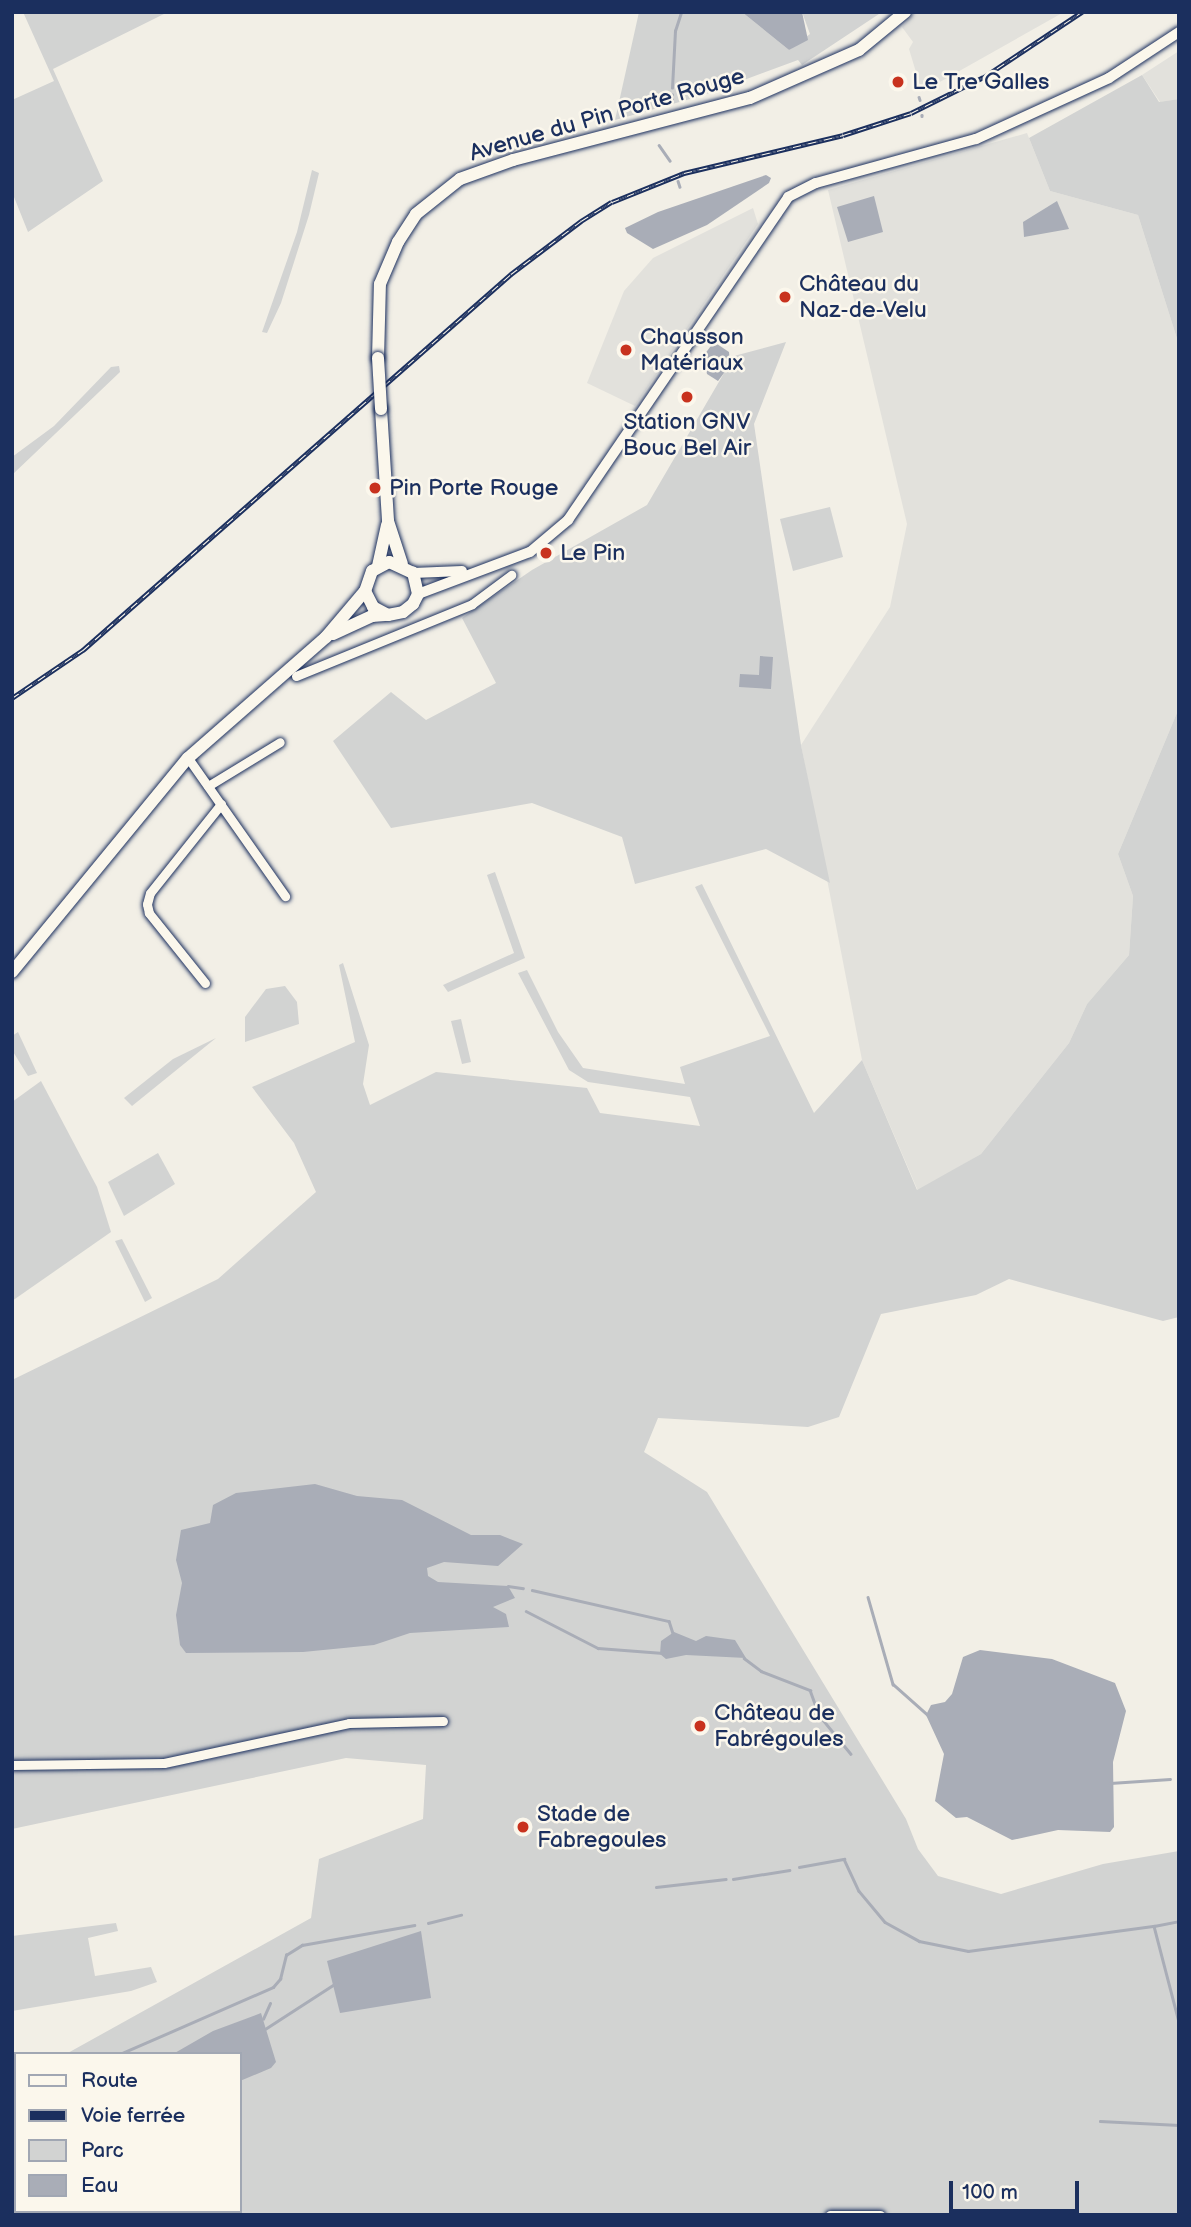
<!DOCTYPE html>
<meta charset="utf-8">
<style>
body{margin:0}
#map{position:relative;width:1191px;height:2227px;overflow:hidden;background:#f2efe6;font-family:"Balsamiq Sans",sans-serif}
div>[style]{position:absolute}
.built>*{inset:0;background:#e2e1dc}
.green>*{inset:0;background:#d2d3d2}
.water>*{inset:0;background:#a9adb7}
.stream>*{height:2.5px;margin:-1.25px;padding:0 1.25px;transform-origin:1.25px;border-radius:1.25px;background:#a9adb7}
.roads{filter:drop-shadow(0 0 2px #1b2f5e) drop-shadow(0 0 2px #1b2f5e)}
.minor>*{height:9px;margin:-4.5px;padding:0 4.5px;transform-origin:4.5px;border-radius:4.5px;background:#fbf7ec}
.tertiary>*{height:10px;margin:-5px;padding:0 5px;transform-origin:5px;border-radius:5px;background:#fbf7ec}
.secondary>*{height:12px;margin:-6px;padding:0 6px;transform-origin:6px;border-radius:6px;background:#fbf7ec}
.rail>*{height:5px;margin-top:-2.5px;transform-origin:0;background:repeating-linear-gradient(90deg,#fbf7ec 0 8px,#1b2f5e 0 16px);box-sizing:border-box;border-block:2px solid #1b2f5e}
.bridges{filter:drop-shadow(0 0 2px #1b2f5e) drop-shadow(0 0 2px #1b2f5e)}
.secondary-bridge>*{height:12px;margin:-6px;padding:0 6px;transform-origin:6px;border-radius:6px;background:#fbf7ec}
.dots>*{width:19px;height:19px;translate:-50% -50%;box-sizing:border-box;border:4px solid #fbf7ec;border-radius:50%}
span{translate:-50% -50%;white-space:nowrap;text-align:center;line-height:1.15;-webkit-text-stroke:5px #fbf7ec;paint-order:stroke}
.poi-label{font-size:23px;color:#1b2f5e}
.left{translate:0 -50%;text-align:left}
.street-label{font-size:23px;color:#1b2f5e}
.frame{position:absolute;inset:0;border:14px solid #1b2f5e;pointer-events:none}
.legend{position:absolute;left:14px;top:2052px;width:228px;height:161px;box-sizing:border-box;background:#fbf7ec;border:2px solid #a1a7b3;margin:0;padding:9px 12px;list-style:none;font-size:21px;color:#1b2f5e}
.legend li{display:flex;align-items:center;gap:14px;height:35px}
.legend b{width:35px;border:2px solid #a1a7b3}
.scale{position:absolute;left:949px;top:2181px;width:130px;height:32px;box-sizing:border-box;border:4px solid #1b2f5e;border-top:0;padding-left:9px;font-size:21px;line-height:24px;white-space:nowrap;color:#1b2f5e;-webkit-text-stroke:5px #fbf7ec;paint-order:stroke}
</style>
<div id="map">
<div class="built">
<div style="clip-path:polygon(915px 12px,1064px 12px,922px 92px,909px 49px,913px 42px,902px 27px)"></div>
<div style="clip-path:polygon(1179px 51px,1179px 99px,1160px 102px,1142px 75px)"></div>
<div style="clip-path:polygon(1027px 133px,1050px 191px,1138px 215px,1179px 345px,1179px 708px,1118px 854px,1133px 896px,1129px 955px,1087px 1004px,1069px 1043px,981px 1154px,918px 1191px,862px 1060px,801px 745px,890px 607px,907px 524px,828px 190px)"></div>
<div style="clip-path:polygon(753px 208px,758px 224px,635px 406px,587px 383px,624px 291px,653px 258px)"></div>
</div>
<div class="green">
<div style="clip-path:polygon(23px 12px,168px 12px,53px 69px,103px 181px,28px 232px,12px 192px,12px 100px,54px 81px)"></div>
<div style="clip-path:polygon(639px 12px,742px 12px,789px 50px,810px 34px,802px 12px,882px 12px,802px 65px,798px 60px,701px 96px,615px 120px)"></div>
<div style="clip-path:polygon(1142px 75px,1159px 102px,1179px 99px,1179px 345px,1138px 215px,1050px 191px,1029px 138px)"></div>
<div style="clip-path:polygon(312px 170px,319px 173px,309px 215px,281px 303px,267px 333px,262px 332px,297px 232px)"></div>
<div style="clip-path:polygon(786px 342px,754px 424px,801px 745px,830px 883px,766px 849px,635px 884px,622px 837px,532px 803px,391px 828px,333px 741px,391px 692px,426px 720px,496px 683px,462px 618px,532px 570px,647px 505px,734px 356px)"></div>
<div style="clip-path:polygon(119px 366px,120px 372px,12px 475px,12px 457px,54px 426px,111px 367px)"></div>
<div style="clip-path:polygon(830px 507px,843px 557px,793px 571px,780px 519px)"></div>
<div style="clip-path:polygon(1179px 708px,1179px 1317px,1163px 1321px,1009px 1279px,976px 1295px,881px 1314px,839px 1417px,808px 1427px,658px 1418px,644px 1452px,707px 1492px,906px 1819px,918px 1849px,938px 1876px,1001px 1894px,1103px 1864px,1179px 1851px,1179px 2215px,12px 2215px,16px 2077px,16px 2211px,240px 2211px,240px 2054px,66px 2054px,311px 1918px,319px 1859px,423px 1819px,426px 1765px,346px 1758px,12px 1829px,12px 1380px,218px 1279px,316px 1192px,294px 1143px,252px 1087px,355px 1042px,339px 965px,343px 963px,369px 1045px,363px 1084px,370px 1105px,436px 1072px,587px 1088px,600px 1113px,700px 1126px,690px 1097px,588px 1082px,569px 1070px,518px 973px,527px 970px,558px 1032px,583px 1068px,685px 1084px,680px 1067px,770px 1036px,695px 887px,702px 884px,814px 1113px,862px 1060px,917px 1190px,981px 1154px,1069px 1043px,1087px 1004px,1129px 955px,1133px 896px,1118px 854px)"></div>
<div style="clip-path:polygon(495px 872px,525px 958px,448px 992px,443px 985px,514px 953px,487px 875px)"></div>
<div style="clip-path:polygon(285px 986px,297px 1002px,299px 1024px,245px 1042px,245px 1017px,266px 989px)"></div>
<div style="clip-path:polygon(461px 1019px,471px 1062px,462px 1064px,451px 1021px)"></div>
<div style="clip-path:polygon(18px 1032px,37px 1073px,28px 1076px,12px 1050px,12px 1036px)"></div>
<div style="clip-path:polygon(216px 1038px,132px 1106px,124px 1098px,173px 1059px)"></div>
<div style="clip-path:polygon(41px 1081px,97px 1187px,111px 1232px,12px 1301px,12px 1102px)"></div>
<div style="clip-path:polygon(158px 1153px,175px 1184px,124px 1216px,108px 1182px)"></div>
<div style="clip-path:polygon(122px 1239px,152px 1298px,145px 1302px,115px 1241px)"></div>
<div style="clip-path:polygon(116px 1923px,118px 1931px,88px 1938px,95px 1976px,151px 1967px,157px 1982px,131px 1991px,12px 2011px,12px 1936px)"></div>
</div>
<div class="water">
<div style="clip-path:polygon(742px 12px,802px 12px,808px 40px,789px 50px)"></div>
<div style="clip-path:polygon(766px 175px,771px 178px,769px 183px,707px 225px,653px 249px,627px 233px,625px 228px,658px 212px)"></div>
<div style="clip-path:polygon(874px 196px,883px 232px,848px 242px,837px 207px)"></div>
<div style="clip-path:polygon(1057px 201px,1069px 229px,1024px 237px,1023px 222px)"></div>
<div style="clip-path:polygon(714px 342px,729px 352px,730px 365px,718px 381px,707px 374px,704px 355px)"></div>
<div style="clip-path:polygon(760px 656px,773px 657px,771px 689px,739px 687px,740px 674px,759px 675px)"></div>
<div style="clip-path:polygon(315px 1484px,357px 1496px,402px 1500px,471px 1535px,500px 1535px,523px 1544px,498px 1566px,444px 1562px,427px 1568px,428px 1576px,438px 1582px,508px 1586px,515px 1598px,493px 1607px,506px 1614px,509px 1627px,410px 1633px,374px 1645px,303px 1652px,186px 1653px,180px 1645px,176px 1615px,182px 1583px,176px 1560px,181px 1530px,210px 1523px,213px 1505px,236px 1493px)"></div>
<div style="clip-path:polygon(674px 1632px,696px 1641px,706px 1636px,735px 1640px,746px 1658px,686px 1655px,666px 1659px,660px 1654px,661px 1641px)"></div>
<div style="clip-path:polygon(980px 1650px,1052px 1659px,1115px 1683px,1126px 1711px,1113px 1762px,1114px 1827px,1110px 1832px,1058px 1830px,1012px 1840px,967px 1817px,956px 1818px,935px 1801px,944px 1754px,926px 1715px,931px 1705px,945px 1702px,952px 1694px,963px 1657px)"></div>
<div style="clip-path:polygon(421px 1931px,431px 1998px,340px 2013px,327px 1961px)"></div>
<div style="clip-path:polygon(261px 2013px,276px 2062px,271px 2068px,240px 2081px,240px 2054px,173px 2054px,213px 2031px)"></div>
</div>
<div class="stream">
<div style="left:672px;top:88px;width:57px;rotate:-87deg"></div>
<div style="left:675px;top:31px;width:20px;rotate:-72deg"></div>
<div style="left:919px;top:97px;width:3px;rotate:72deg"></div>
<div style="left:672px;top:101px;width:6px;rotate:-90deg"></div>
<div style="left:922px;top:115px;width:1px;rotate:90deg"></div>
<div style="left:659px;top:145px;width:19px;rotate:55deg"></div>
<div style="left:678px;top:181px;width:6px;rotate:72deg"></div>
<div style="left:508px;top:1586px;width:15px;rotate:8deg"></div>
<div style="left:532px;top:1590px;width:140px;rotate:12.8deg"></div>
<div style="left:669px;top:1621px;width:13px;rotate:72deg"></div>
<div style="left:868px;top:1597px;width:91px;rotate:74deg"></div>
<div style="left:893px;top:1684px;width:48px;rotate:41.6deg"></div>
<div style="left:526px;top:1611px;width:81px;rotate:27.2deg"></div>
<div style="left:598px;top:1648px;width:65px;rotate:4.4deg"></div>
<div style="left:744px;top:1658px;width:21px;rotate:37deg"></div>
<div style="left:761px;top:1671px;width:53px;rotate:21.2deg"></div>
<div style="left:810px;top:1690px;width:27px;rotate:70deg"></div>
<div style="left:819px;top:1715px;width:50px;rotate:50.6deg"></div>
<div style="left:1110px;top:1783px;width:60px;rotate:-3.8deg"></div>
<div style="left:799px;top:1867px;width:46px;rotate:-10.1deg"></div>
<div style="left:844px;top:1859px;width:35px;rotate:65deg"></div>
<div style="left:859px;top:1891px;width:40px;rotate:50deg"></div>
<div style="left:885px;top:1922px;width:39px;rotate:29deg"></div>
<div style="left:919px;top:1941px;width:50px;rotate:11.5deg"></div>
<div style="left:968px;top:1951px;width:188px;rotate:-7.7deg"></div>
<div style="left:1154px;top:1926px;width:99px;rotate:75.4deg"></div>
<div style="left:733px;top:1879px;width:57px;rotate:-9.1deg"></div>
<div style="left:656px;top:1887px;width:70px;rotate:-6.5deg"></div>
<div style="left:428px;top:1923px;width:34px;rotate:-14deg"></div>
<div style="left:1154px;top:1926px;width:25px;rotate:-11deg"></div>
<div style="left:263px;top:2019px;width:17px;rotate:-66deg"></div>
<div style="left:265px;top:2029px;width:85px;rotate:-32.9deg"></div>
<div style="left:120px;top:2054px;width:167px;rotate:-23.6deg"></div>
<div style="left:273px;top:1987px;width:11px;rotate:-49deg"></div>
<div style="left:280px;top:1979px;width:25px;rotate:-76deg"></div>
<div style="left:286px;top:1955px;width:19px;rotate:-32deg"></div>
<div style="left:302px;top:1945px;width:114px;rotate:-10.1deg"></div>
<div style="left:12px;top:2097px;width:4px;rotate:-27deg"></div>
<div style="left:1100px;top:2121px;width:79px;rotate:2.9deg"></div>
</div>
<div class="roads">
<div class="minor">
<div style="left:296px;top:676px;width:190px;rotate:-22.2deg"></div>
<div style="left:472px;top:604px;width:49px;rotate:-36.6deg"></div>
<div style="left:188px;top:758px;width:169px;rotate:54.9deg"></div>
<div style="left:208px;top:786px;width:84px;rotate:-31.4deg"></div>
<div style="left:205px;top:983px;width:90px;rotate:-128.7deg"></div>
<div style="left:149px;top:913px;width:9px;rotate:-103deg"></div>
<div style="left:147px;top:904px;width:11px;rotate:-75deg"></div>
<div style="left:150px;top:893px;width:114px;rotate:-51.4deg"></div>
<div style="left:12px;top:1765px;width:152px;rotate:-0.8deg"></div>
<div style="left:164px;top:1763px;width:189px;rotate:-12.2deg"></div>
<div style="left:349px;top:1723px;width:94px;rotate:-1.2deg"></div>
<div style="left:830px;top:2215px;width:50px"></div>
</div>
<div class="tertiary">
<div style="left:413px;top:573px;width:49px;rotate:-2.3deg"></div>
<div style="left:418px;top:594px;width:120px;rotate:-20.6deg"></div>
<div style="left:530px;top:552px;width:50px;rotate:-40.1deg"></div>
<div style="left:568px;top:520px;width:391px;rotate:-55.7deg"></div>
<div style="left:788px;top:197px;width:31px;rotate:-27deg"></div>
<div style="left:816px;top:183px;width:166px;rotate:-15.4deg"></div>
<div style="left:976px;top:139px;width:146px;rotate:-24.6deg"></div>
<div style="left:1109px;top:78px;width:84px;rotate:-33.3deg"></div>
</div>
<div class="secondary">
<div style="left:378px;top:358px;width:74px;rotate:-88.5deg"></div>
<div style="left:380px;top:284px;width:46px;rotate:-66.8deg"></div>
<div style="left:398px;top:242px;width:33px;rotate:-57deg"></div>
<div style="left:416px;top:214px;width:56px;rotate:-38.5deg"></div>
<div style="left:460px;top:179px;width:56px;rotate:-19.7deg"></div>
<div style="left:513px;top:160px;width:245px;rotate:-14.7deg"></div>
<div style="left:750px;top:98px;width:119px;rotate:-23.8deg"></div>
<div style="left:859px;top:50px;width:60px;rotate:-39.6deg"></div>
<div style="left:381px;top:409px;width:112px;rotate:86.4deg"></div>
<div style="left:388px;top:521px;width:45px;rotate:72deg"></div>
<div style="left:378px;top:566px;width:42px;rotate:-77.6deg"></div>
<div style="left:333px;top:634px;width:43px;rotate:-24.8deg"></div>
<div style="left:372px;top:616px;width:16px;rotate:-4deg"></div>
<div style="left:388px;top:615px;width:15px;rotate:-11deg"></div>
<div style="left:403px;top:612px;width:13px;rotate:-39deg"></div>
<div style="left:413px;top:604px;width:11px;rotate:-63deg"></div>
<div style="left:418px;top:594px;width:22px;rotate:-103deg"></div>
<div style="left:413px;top:573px;width:26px;rotate:-155deg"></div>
<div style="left:389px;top:562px;width:19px;rotate:152deg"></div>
<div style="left:372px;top:571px;width:21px;rotate:109deg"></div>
<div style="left:365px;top:591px;width:18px;rotate:63deg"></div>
<div style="left:373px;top:607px;width:17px;rotate:28deg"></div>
<div style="left:12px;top:972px;width:277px;rotate:-50.6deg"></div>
<div style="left:188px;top:758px;width:184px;rotate:-41.2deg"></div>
<div style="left:326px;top:637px;width:60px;rotate:-49.7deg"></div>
</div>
</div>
<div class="rail">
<div style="left:12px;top:698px;width:86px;rotate:-34.1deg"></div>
<div style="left:83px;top:650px;width:570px;rotate:-41.3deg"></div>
<div style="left:511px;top:274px;width:88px;rotate:-37.1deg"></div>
<div style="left:581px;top:221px;width:36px;rotate:-32deg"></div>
<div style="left:612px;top:202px;width:78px;rotate:-21.9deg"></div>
<div style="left:684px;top:173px;width:163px;rotate:-13.4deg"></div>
<div style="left:843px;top:135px;width:71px;rotate:-17.9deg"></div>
<div style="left:911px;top:113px;width:81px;rotate:-26.3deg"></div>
<div style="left:984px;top:77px;width:118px;rotate:-33.6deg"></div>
</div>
<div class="bridges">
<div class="secondary-bridge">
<div style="left:378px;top:358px;width:51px;rotate:86.6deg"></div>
</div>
</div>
<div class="dots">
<div style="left:898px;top:82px;background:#c8321e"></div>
<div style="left:785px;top:297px;background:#c8321e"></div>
<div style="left:626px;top:350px;background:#c8321e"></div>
<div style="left:687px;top:397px;background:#c8321e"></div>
<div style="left:375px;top:488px;background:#c8321e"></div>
<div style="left:546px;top:553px;background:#c8321e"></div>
<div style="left:700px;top:1726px;background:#c8321e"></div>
<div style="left:523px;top:1827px;background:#c8321e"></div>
</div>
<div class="poi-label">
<span class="left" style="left:912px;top:82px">Le Tre Galles</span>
<span class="left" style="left:799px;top:297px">Château du<br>Naz-de-Velu</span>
<span class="left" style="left:640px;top:350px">Chausson<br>Matériaux</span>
<span style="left:687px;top:435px">Station GNV<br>Bouc Bel Air</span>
<span class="left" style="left:389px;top:488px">Pin Porte Rouge</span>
<span class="left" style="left:560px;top:553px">Le Pin</span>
<span class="left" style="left:714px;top:1726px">Château de<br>Fabrégoules</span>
<span class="left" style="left:537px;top:1827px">Stade de<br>Fabregoules</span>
</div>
<div class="street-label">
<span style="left:607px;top:115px;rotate:-16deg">Avenue du Pin Porte Rouge</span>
</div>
<div class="frame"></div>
<ul class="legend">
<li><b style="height:9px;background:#fbf7ec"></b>Route</li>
<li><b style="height:9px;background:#1b2f5e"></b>Voie ferrée</li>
<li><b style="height:19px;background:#d2d3d2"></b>Parc</li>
<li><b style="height:19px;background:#a9adb7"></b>Eau</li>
</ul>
<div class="scale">100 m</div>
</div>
